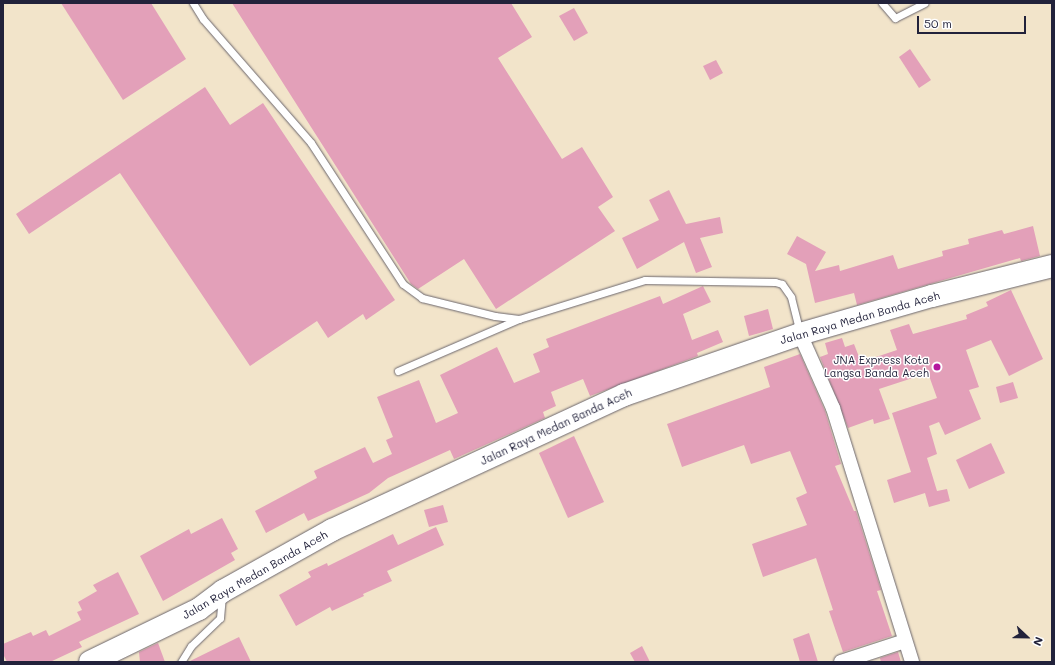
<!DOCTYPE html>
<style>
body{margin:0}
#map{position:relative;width:1055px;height:665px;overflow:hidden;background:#f2e4ca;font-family:Mali,sans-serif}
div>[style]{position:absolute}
.building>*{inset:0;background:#e3a0b9}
.roads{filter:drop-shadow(0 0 1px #6b666d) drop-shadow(0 0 1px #6b666d)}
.service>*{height:7px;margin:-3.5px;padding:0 3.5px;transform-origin:3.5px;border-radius:3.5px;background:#fff}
.minor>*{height:14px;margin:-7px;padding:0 7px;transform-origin:7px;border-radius:7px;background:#fff}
.trunk>*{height:22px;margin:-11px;padding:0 11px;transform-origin:11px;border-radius:11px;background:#fff}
.dots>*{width:11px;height:11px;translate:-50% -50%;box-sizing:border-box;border:2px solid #fff;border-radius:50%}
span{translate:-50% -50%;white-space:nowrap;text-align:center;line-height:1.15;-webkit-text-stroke:3px #fff;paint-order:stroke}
.street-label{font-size:11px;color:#22223b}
.poi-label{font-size:11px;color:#22223b}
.right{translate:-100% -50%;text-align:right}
.frame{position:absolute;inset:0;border:4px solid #22223b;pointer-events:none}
.north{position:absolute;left:1007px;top:617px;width:40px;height:40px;-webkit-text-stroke:3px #fff;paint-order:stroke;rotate:112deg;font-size:11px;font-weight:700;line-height:16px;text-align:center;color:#22223b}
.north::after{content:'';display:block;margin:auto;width:14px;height:18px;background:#22223b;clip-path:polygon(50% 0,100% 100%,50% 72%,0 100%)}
.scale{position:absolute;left:917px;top:16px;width:109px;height:18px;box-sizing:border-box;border:2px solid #22223b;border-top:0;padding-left:5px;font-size:12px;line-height:14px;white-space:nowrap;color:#22223b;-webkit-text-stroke:3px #fff;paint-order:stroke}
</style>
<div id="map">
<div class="building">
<div style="clip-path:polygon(61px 3px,151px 3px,186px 59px,123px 100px)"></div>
<div style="clip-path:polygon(232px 3px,511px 3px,532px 37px,498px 58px,562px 159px,582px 147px,613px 197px,598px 207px,615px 231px,496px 309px,464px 259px,418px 289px,411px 284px)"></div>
<div style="clip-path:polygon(574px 8px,588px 33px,574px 41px,559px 16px)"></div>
<div style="clip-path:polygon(910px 49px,931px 80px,919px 88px,899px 57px)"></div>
<div style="clip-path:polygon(716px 60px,723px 73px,710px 80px,703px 66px)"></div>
<div style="clip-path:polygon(205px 87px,230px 125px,263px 103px,395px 300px,366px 320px,363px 314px,328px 338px,317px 321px,250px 366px,120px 173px,29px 234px,16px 214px)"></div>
<div style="clip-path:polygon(669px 190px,686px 224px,720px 217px,723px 233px,700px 238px,712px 267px,696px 273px,684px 242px,637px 269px,622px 238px,659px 220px,649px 200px)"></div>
<div style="clip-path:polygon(1033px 226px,1040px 256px,1021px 261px,1020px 258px,857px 305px,854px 293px,815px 303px,806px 264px,787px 254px,797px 236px,826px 252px,815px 271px,839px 265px,840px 271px,893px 255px,898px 269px,943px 256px,942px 251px,969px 244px,968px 239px,1002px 230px,1004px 234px)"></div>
<div style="clip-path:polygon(703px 286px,711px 302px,683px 314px,692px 340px,718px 330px,723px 342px,697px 353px,698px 356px,590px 396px,583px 379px,551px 392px,556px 406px,543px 412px,545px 418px,454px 459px,450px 450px,388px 478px,369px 493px,308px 521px,304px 513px,266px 533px,255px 511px,317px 478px,314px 471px,365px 447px,373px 463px,392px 454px,386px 440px,393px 437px,377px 397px,419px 380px,436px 423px,458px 413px,440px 375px,497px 347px,514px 383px,540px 372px,533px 354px,549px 347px,546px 339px,660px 296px,663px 304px)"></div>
<div style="clip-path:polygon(1011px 290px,1043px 359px,1009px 376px,991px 340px,966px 350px,979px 387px,969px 390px,981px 419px,945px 435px,939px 422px,929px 426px,937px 454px,927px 458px,937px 491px,947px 489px,950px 501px,929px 507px,925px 493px,894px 503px,887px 480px,911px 472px,892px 413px,937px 398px,928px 373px,879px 389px,890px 419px,874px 424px,873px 419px,848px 428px,820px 357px,828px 354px,825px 343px,842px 338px,845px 347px,854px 344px,861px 362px,897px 350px,890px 330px,909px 324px,913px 334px,967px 319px,966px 315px,988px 306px,986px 302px)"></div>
<div style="clip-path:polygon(768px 309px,773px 329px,749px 336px,744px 316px)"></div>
<div style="clip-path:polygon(800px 354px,825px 411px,841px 464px,835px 466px,854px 511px,856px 511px,881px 590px,877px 591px,892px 636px,843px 652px,829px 611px,833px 610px,816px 558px,763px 577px,752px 544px,807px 525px,796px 498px,807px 493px,790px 451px,751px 464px,744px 445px,682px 467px,667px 424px,770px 387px,764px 367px)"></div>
<div style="clip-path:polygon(1013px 382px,1018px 398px,1000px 403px,996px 387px)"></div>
<div style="clip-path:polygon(574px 436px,604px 502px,568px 518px,539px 453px)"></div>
<div style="clip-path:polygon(991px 443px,1005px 473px,969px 489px,956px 460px)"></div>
<div style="clip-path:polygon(443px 505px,448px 522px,429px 527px,424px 510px)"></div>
<div style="clip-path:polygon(222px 518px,238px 549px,231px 553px,235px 560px,163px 601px,140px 556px,189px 529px,191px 534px)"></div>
<div style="clip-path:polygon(436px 527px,444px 545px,387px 571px,392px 581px,363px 594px,364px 596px,332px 611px,330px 607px,296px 626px,279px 595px,311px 577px,308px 572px,327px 563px,328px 566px,393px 534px,398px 545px)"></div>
<div style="clip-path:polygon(118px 572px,139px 614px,79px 642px,82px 647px,50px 662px,7px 662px,3px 654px,3px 644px,31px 632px,33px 636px,46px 630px,49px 636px,81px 620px,77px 612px,82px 610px,78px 602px,97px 591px,93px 585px)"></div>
<div style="clip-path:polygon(809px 633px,818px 662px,800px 662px,793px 639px)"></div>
<div style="clip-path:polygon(239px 637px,251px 662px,188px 662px)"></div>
<div style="clip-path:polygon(158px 643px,165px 662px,140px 662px,139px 652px)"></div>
<div style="clip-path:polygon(642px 646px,650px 662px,635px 662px,630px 653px)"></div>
<div style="clip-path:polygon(898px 652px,901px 662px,881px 662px,880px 658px)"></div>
</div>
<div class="roads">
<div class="service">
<div style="left:193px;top:3px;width:19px;rotate:58deg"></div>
<div style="left:203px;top:19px;width:164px;rotate:48.9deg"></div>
<div style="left:311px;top:143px;width:168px;rotate:56.9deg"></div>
<div style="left:403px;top:284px;width:24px;rotate:36deg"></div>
<div style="left:422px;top:298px;width:75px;rotate:13.9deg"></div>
<div style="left:495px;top:316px;width:24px;rotate:7deg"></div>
<div style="left:882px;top:3px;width:20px;rotate:49deg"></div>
<div style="left:895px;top:18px;width:33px;rotate:-27deg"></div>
<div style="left:398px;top:371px;width:132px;rotate:-23.3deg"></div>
<div style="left:519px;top:319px;width:132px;rotate:-17.2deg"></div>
<div style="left:645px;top:280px;width:130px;rotate:0.9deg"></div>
<div style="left:775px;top:282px;width:7px;rotate:16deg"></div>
<div style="left:782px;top:284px;width:16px;rotate:55deg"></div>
<div style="left:791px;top:297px;width:36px;rotate:76deg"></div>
<div style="left:181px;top:662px;width:19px;rotate:-58deg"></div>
<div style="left:191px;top:646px;width:40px;rotate:-44deg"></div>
<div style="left:220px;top:618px;width:21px;rotate:-85deg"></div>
</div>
<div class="minor">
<div style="left:800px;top:334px;width:81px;rotate:66deg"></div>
<div style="left:833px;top:408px;width:266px;rotate:72.7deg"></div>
<div style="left:841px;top:662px;width:67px;rotate:-18.2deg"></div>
</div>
<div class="trunk">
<div style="left:90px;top:662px;width:121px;rotate:-25.9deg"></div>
<div style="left:199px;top:609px;width:30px;rotate:-37deg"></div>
<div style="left:223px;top:591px;width:125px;rotate:-29.2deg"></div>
<div style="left:332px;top:530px;width:322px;rotate:-24.8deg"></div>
<div style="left:624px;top:395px;width:186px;rotate:-19.1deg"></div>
<div style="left:800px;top:334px;width:137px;rotate:-16.1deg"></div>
<div style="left:932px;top:296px;width:124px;rotate:-14deg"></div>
</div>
</div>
<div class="dots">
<div style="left:937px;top:367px;background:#b5179e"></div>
</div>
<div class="street-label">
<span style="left:860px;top:318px;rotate:-16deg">Jalan Raya Medan Banda Aceh</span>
<span style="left:556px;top:427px;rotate:-25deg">Jalan Raya Medan Banda Aceh</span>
<span style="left:255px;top:575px;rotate:-30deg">Jalan Raya Medan Banda Aceh</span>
</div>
<div class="poi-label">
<span class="right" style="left:929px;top:367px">JNA Express Kota<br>Langsa Banda Aceh</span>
</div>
<div class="frame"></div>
<div class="north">N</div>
<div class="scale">50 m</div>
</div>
